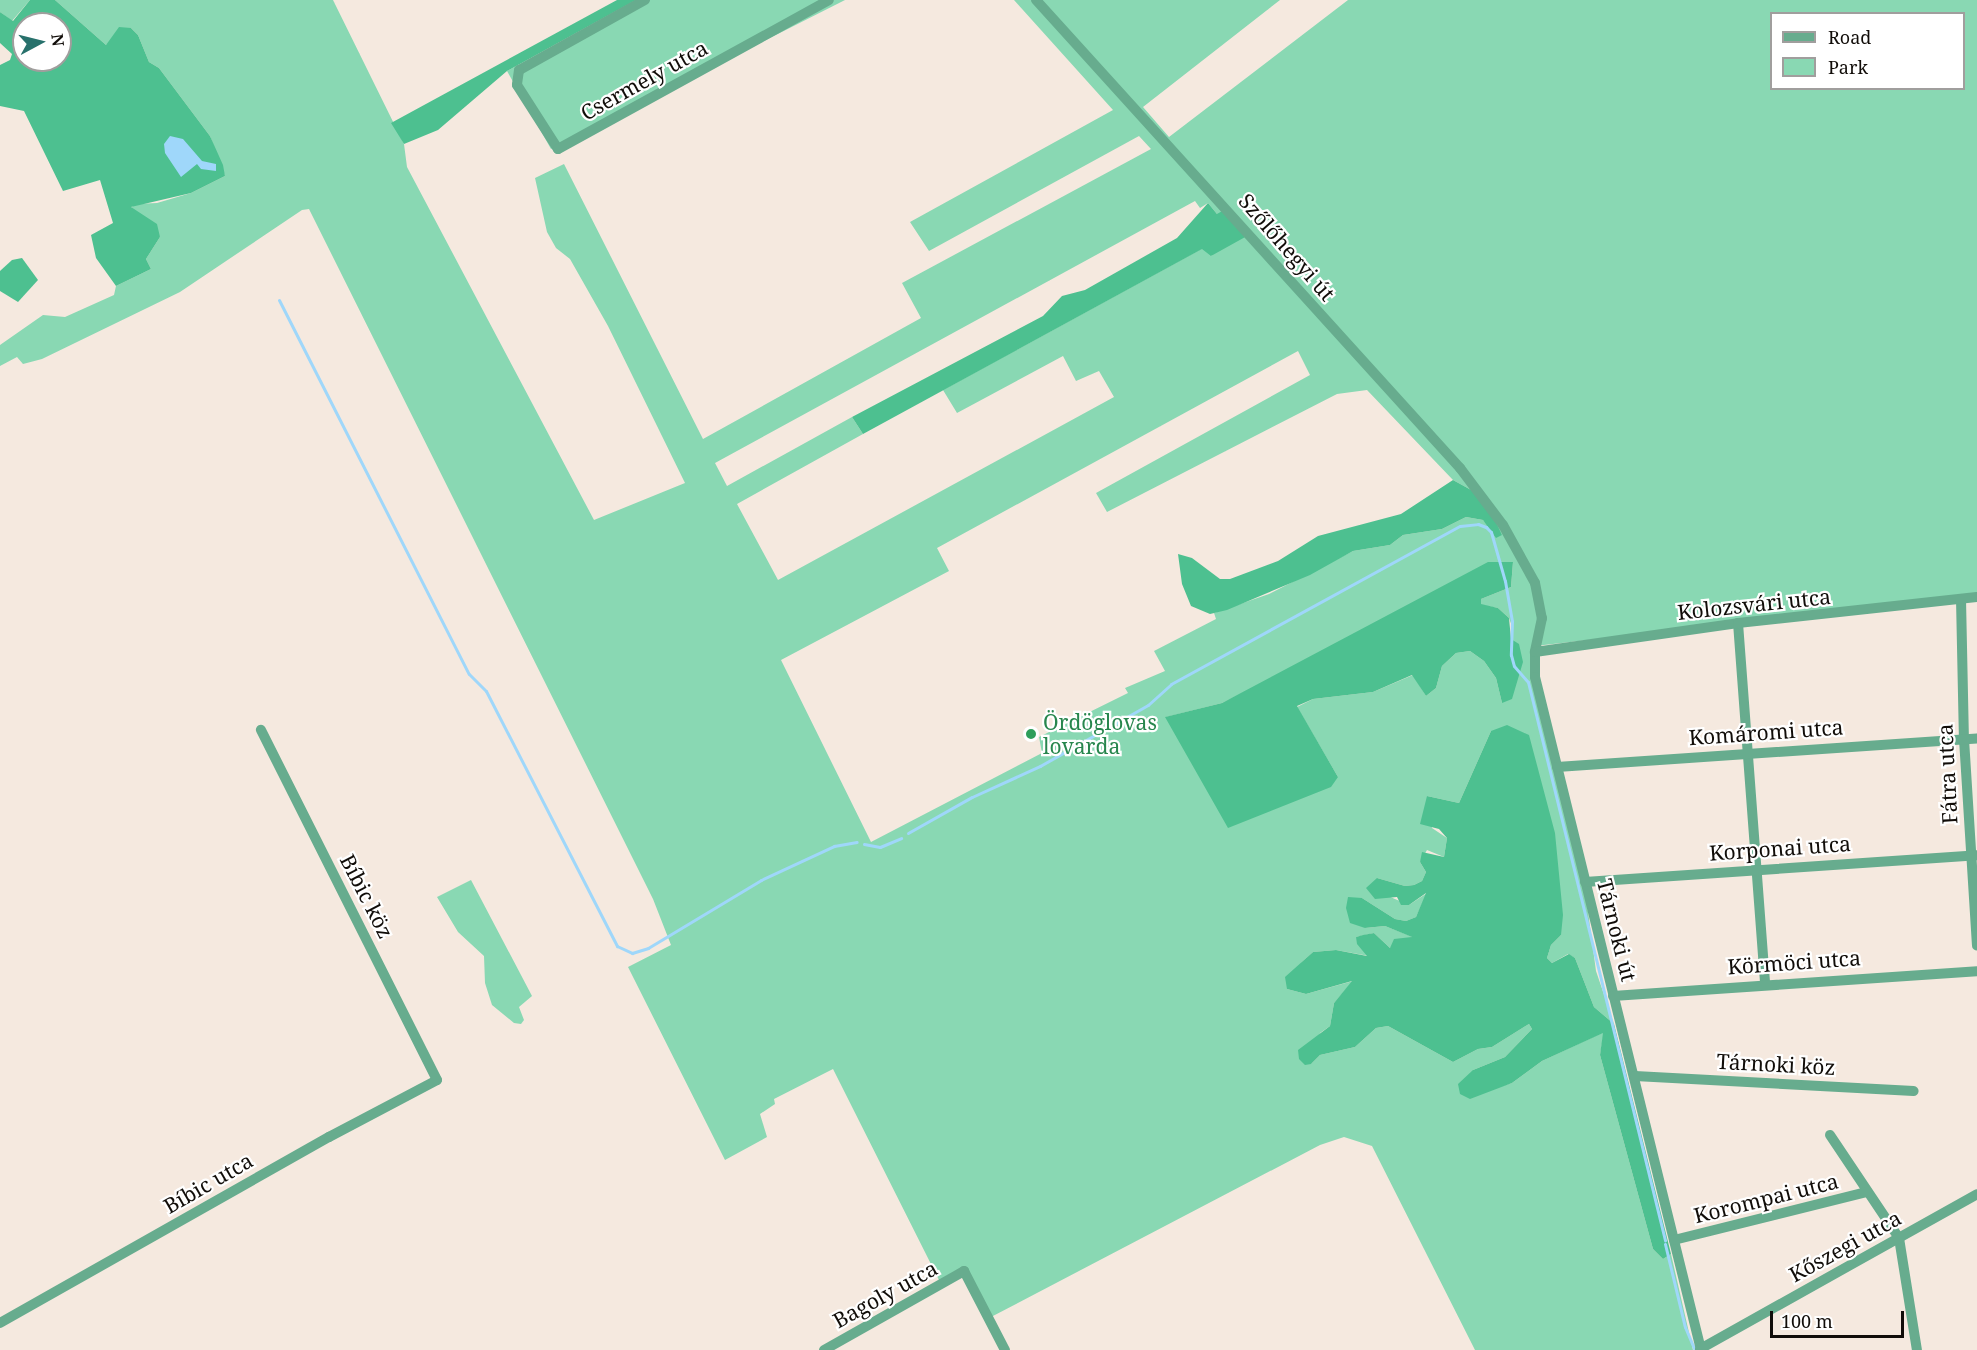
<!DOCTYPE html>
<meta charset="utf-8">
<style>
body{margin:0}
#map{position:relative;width:1977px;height:1350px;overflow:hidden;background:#f5e9df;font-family:"Noto Serif",serif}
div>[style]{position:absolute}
.green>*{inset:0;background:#89d8b3}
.forest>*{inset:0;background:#4dc090}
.water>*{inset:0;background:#9fd7fa}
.stream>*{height:3px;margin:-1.5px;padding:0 1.5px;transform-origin:1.5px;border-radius:1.5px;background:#9fd7fa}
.street>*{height:10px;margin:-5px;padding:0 5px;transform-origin:5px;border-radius:5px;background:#67ac8e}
.dots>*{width:16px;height:16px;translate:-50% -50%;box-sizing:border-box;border:3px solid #fff;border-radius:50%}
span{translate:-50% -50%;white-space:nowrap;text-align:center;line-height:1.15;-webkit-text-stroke:4.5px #fff;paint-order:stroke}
.street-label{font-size:21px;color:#110d09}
.leisure-label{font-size:21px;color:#27864d}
.left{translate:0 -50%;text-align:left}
.legend{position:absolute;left:1770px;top:12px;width:195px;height:78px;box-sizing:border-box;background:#fff;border:2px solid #a09e9d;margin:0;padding:8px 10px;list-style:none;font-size:18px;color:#110d09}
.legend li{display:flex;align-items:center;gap:12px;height:30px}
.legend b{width:30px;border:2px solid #a09e9d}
.north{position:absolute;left:12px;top:12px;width:60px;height:60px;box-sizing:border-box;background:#fff;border:2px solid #a09e9d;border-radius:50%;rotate:83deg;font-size:16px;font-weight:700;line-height:24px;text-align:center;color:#110d09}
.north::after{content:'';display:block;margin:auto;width:21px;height:27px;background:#28716c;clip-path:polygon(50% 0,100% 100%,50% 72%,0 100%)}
.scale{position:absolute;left:1770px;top:1311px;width:134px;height:27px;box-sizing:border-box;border:3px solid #110d09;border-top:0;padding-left:8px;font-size:18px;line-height:21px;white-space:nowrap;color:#110d09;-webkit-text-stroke:4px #fff;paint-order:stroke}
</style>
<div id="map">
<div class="green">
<div style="clip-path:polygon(0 0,30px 0,12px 21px,0 12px)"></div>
<div style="clip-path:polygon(evenodd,55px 0,333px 0,404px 144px,407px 167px,594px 520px,685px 483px,608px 326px,570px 259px,556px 248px,547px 232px,535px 178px,564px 164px,703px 439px,921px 318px,902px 283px,1151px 149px,1139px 136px,929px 251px,910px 222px,1113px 110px,1014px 0,1280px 0,1143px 107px,1169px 137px,1348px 0,1977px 0,1977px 596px,1535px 646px,1534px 670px,1587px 904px,1596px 971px,1614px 1024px,1594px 1007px,1575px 958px,1568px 954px,1552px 963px,1547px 958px,1551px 945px,1561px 935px,1558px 875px,1491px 731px,1459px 803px,1427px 796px,1432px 828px,1447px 838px,1444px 857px,1427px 850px,1420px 862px,1426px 872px,1422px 881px,1414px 885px,1405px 886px,1377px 878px,1388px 896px,1409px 905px,1427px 893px,1416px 917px,1406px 921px,1395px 919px,1362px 898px,1365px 928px,1385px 926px,1413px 937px,1390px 948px,1374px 933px,1356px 937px,1369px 956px,1336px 950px,1313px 952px,1302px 962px,1287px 989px,1306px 994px,1353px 981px,1334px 1003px,1330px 1026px,1320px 1033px,1311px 1064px,1320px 1055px,1355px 1047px,1376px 1028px,1388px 1026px,1453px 1062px,1478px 1049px,1492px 1047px,1529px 1024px,1532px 1029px,1505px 1057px,1473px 1070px,1492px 1089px,1512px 1083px,1542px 1061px,1604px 1032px,1600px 1055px,1653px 1249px,1663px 1259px,1671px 1254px,1693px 1350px,1475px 1350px,1372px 1146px,1344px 1137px,1320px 1145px,991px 1317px,965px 1275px,942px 1286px,833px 1069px,774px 1099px,775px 1104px,760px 1114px,767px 1137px,725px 1160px,628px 967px,671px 945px,653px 899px,309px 209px,302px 210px,180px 292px,42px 359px,23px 364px,17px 357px,0 366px,0 345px,43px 315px,65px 317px,114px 295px,116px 286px,151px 269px,146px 259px,160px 237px,131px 208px,135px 204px,157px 203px,191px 193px,225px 176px,210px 136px,159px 68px,149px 62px,138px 35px,131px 28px,106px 45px,55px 0,1772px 14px,1964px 14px,1964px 88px,1772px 88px,1772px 14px,55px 0,1195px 201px,1200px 208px,1208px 203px,1217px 214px,1212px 256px,1203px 248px,943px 390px,957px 413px,1063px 356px,1076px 381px,1099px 371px,1114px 397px,778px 580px,737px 504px,863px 434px,852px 417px,727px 486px,715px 463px,1195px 201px,55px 0,1298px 351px,1310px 375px,1096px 493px,1107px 512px,1337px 394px,1367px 390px,1453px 480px,1473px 491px,1502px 535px,1483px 520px,1466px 517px,1442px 529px,1403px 535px,1390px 545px,1353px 551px,1269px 594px,1214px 613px,1216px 619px,1154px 651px,1165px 671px,1125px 688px,1128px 693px,1039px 737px,1042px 753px,871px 842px,781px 660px,949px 571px,937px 548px,1298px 351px,55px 0,1513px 562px,1511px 587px,1481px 599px,1481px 605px,1498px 608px,1509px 618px,1513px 629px,1502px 703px,1496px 678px,1484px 661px,1470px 651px,1456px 653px,1442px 666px,1436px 688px,1426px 696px,1413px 675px,1373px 692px,1313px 699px,1297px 707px,1338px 777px,1166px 717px,1222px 703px,1513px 562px)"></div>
<div style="clip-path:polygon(636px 0,845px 0,551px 149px,507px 71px)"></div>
<div style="clip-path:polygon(471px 880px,532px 996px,519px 1007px,524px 1020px,521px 1024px,514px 1023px,492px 1005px,485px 983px,484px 956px,458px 932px,437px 897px)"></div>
</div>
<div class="forest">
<div style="clip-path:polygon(evenodd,30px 0,55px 0,106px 45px,119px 27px,131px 28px,138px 35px,149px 62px,159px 68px,210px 136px,223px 165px,225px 176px,191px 193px,131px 207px,157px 224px,160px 237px,146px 259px,151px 269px,116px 286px,96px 258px,91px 235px,113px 223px,100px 180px,63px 191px,24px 111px,0 106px,0 65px,10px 60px,12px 54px,0 43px,0 12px,13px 21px,30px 0,24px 24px,60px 24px,60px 60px,24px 60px,24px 24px)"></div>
<div style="clip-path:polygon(617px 0,636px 0,507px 71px,438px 130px,404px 144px,391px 123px)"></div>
<div style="clip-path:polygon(1208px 203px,1217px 214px,1224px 210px,1247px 236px,1211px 256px,1202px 249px,863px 434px,852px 417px,1043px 316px,1062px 296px,1085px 290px,1177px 238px)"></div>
<div style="clip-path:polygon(22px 258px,38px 280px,18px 302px,0 291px,0 271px,12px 260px)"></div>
<div style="clip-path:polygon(1453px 480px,1473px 491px,1491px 512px,1502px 535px,1496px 538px,1483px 520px,1466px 517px,1442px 529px,1403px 535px,1390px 545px,1353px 551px,1310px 575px,1227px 610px,1210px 614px,1191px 606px,1182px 584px,1178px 554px,1192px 558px,1220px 579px,1230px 579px,1278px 561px,1318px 536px,1401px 514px)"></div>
<div style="clip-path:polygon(1488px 562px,1513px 562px,1511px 587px,1481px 599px,1481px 604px,1498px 608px,1509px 618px,1511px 639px,1519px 644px,1523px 662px,1512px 699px,1502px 703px,1496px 678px,1484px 661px,1470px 651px,1456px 653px,1442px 666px,1436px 688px,1426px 696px,1412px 675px,1373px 692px,1313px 699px,1297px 706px,1338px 777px,1331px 787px,1228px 828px,1165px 717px,1222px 703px)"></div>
<div style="clip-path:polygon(1507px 725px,1529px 735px,1555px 833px,1563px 915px,1561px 935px,1551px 945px,1547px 958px,1552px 963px,1569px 954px,1575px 958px,1594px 1007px,1614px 1024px,1671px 1254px,1663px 1259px,1653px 1249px,1600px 1055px,1603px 1033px,1542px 1061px,1512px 1083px,1470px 1099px,1460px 1094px,1458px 1084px,1473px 1070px,1505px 1057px,1532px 1029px,1529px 1024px,1492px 1047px,1478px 1049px,1453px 1062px,1388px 1026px,1376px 1028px,1355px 1047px,1320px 1055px,1311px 1064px,1305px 1065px,1299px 1059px,1298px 1050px,1330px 1026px,1334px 1003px,1352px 981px,1306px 994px,1287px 989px,1285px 977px,1313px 952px,1336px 950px,1367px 956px,1357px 944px,1356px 937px,1363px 935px,1374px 933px,1390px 948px,1394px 939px,1412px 937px,1385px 926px,1365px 928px,1350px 923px,1346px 908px,1348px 897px,1362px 898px,1395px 919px,1406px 921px,1416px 917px,1426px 893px,1409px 905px,1401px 905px,1397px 897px,1375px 899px,1366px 888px,1377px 878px,1405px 886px,1414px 885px,1422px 881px,1426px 872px,1420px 862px,1422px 852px,1444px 857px,1447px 838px,1439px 829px,1420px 824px,1427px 796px,1459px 803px,1491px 731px)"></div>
</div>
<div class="water">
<div style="clip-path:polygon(170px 136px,183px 139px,202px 161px,216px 164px,216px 171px,201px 169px,197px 164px,181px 177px,165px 153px,164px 144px)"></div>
</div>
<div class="stream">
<div style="left:279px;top:300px;width:419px;rotate:63.1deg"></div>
<div style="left:469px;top:674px;width:24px;rotate:45deg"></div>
<div style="left:486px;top:691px;width:287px;rotate:62.8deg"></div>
<div style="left:617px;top:946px;width:17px;rotate:25deg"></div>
<div style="left:632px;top:953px;width:17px;rotate:-17deg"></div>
<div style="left:648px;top:948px;width:132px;rotate:-31deg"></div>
<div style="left:761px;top:880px;width:81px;rotate:-25deg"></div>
<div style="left:834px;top:846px;width:23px;rotate:-10deg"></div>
<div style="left:908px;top:833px;width:73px;rotate:-29.4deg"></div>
<div style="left:972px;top:797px;width:75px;rotate:-24.5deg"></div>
<div style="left:1040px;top:766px;width:124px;rotate:-29.5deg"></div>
<div style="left:1148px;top:705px;width:31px;rotate:-42deg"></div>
<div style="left:1171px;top:684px;width:329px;rotate:-28.7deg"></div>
<div style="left:1460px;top:526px;width:18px;rotate:-6deg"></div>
<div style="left:1478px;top:524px;width:9px;rotate:21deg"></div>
<div style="left:1486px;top:527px;width:7px;rotate:45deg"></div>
<div style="left:1491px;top:532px;width:51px;rotate:74.1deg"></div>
<div style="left:1505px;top:581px;width:41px;rotate:80.1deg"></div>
<div style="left:1512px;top:621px;width:34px;rotate:92deg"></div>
<div style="left:1511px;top:655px;width:11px;rotate:75deg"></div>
<div style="left:1514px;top:666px;width:21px;rotate:49deg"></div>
<div style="left:1528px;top:682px;width:575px;rotate:76.21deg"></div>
<div style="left:864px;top:844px;width:16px;rotate:11deg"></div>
<div style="left:880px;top:847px;width:23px;rotate:-23deg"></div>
<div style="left:1665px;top:1244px;width:85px;rotate:76.5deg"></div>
<div style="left:1685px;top:1327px;width:25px;rotate:67deg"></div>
</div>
<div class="street">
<div style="left:645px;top:0;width:144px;rotate:150.9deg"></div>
<div style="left:519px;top:70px;width:15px;rotate:98deg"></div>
<div style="left:517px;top:85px;width:76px;rotate:57.4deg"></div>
<div style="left:558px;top:149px;width:309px;rotate:-28.8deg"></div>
<div style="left:1036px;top:0;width:632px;rotate:47.82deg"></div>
<div style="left:1460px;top:468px;width:71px;rotate:53deg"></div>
<div style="left:1503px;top:525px;width:66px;rotate:61.1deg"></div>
<div style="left:1535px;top:583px;width:36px;rotate:79deg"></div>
<div style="left:1542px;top:618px;width:35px;rotate:102deg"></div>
<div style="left:1535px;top:652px;width:25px;rotate:90deg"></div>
<div style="left:1535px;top:677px;width:693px;rotate:76.14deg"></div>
<div style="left:1961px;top:599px;width:140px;rotate:88.8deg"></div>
<div style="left:1964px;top:739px;width:207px;rotate:86.4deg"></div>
<div style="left:1738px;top:623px;width:361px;rotate:85.7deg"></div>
<div style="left:1535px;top:652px;width:205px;rotate:-8.1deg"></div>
<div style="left:1738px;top:623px;width:240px;rotate:-6.2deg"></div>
<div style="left:1557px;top:767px;width:421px;rotate:-3.9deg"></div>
<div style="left:1585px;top:882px;width:393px;rotate:-3.9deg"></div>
<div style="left:1613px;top:996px;width:365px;rotate:-3.9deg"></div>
<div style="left:1635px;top:1076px;width:279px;rotate:3.1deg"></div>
<div style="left:1830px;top:1135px;width:124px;rotate:56.2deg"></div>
<div style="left:1899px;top:1238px;width:113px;rotate:80.9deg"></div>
<div style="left:1674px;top:1240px;width:199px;rotate:-14deg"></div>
<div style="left:0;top:1323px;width:378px;rotate:-29.5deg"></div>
<div style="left:329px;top:1137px;width:122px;rotate:-27.8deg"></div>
<div style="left:437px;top:1080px;width:392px;rotate:-116.7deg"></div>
<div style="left:1700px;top:1349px;width:317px;rotate:-29.2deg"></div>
<div style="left:824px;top:1350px;width:161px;rotate:-29.4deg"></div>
<div style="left:964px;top:1271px;width:89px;rotate:62.6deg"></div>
</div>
<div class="dots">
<div style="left:1031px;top:734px;background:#2e9e5b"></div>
</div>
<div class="street-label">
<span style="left:644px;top:80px;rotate:-29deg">Csermely utca</span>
<span style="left:1287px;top:247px;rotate:49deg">Szőlőhegyi út</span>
<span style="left:1754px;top:604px;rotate:-6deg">Kolozsvári utca</span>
<span style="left:1766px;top:732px;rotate:-4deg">Komáromi utca</span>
<span style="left:1947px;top:774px;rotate:-93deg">Fátra utca</span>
<span style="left:1780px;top:848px;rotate:-4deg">Korponai utca</span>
<span style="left:367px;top:896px;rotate:63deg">Bíbic köz</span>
<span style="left:1617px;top:930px;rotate:76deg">Tárnoki út</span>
<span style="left:1794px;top:962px;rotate:-4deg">Körmöci utca</span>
<span style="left:1776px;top:1064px;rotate:3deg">Tárnoki köz</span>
<span style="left:208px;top:1183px;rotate:-30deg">Bíbic utca</span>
<span style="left:1766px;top:1198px;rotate:-14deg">Korompai utca</span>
<span style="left:1845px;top:1246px;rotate:-29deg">Kőszegi utca</span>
<span style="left:885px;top:1294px;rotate:-29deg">Bagoly utca</span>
</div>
<div class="leisure-label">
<span class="left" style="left:1043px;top:734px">Ördöglovas<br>lovarda</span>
</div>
<ul class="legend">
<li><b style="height:8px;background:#67ac8e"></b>Road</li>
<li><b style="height:16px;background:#89d8b3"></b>Park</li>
</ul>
<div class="north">N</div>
<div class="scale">100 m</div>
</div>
